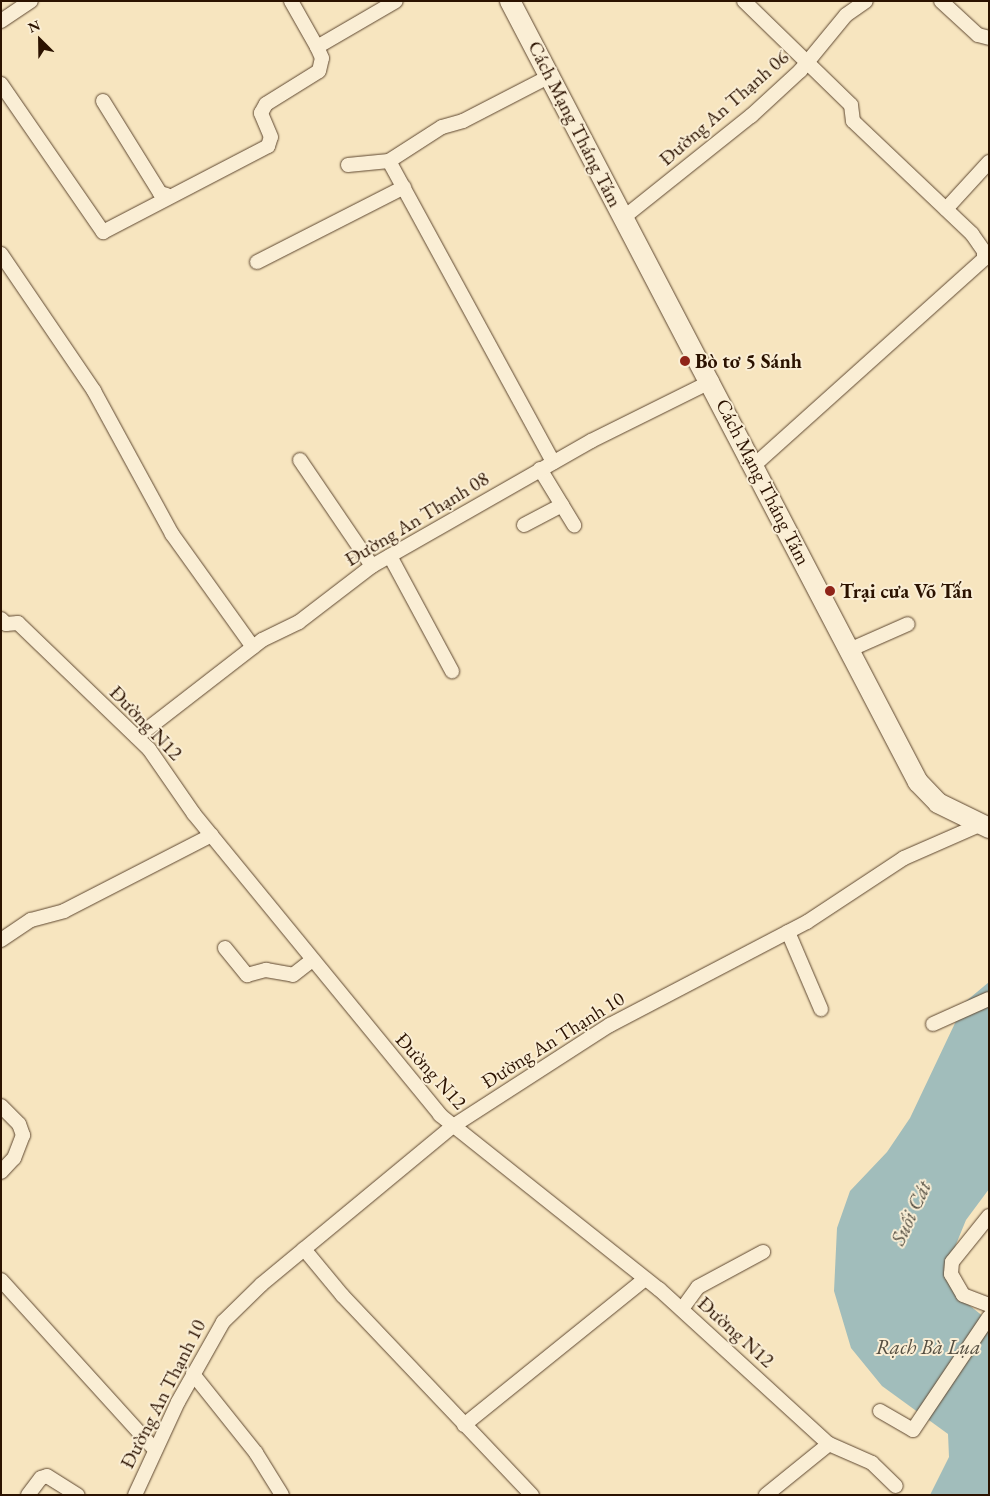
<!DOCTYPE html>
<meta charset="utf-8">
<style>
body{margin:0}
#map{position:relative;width:990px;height:1496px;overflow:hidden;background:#f7e5bf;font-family:"EB Garamond",serif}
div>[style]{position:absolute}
.water>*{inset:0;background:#a1bdbb}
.roads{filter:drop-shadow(0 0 1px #5e4730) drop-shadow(0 0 1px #5e4730)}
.minor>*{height:14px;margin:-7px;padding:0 7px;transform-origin:7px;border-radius:7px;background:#faeed5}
.secondary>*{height:20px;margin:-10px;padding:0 10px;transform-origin:10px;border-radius:10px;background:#faeed5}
.dots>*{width:14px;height:14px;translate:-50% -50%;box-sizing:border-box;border:2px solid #faeed5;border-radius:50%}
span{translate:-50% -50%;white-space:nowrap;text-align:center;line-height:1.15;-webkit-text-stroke:4px #faeed5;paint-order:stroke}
.street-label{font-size:20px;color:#2b1200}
.poi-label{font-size:20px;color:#2b1200;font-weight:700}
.left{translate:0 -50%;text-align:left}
.water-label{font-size:21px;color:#544e41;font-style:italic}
.frame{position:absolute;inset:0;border:2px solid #2b1200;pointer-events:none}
.north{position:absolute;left:15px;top:15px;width:50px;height:50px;-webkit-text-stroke:4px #faeed5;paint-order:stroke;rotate:337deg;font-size:14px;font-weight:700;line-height:20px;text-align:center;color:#2b1200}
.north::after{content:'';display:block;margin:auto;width:18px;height:22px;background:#2b1200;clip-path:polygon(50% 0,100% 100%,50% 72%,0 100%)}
</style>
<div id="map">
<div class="water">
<div style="clip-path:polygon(989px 982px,989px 1189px,966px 1220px,950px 1259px,964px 1301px,989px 1321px,989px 1495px,930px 1495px,949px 1457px,948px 1434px,882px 1386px,851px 1348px,834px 1291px,837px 1228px,850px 1191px,887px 1152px,910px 1118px,965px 1002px)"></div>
</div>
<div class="roads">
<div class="minor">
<div style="left:291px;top:1px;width:53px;rotate:60.5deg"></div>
<div style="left:317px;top:47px;width:91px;rotate:-30.2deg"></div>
<div style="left:744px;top:1px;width:149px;rotate:44.2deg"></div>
<div style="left:851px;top:105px;width:16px;rotate:83deg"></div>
<div style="left:853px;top:121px;width:164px;rotate:43.5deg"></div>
<div style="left:972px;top:234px;width:21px;rotate:55deg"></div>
<div style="left:984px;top:251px;width:8px;rotate:90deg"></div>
<div style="left:984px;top:259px;width:310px;rotate:138.1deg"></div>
<div style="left:941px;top:1px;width:50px;rotate:42.6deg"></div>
<div style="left:978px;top:35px;width:11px;rotate:15deg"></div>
<div style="left:1px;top:21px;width:36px;rotate:-34deg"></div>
<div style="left:1px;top:84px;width:180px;rotate:55.4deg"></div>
<div style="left:103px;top:232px;width:186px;rotate:-27.5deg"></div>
<div style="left:268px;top:146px;width:9px;rotate:-72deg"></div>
<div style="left:271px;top:137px;width:26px;rotate:-113deg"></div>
<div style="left:261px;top:113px;width:10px;rotate:-61deg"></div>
<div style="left:266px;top:104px;width:62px;rotate:-31.9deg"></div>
<div style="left:319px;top:71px;width:13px;rotate:-77deg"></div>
<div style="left:322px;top:58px;width:12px;rotate:-114deg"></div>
<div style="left:103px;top:101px;width:108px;rotate:58.2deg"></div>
<div style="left:160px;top:193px;width:7px;rotate:16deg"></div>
<div style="left:389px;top:161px;width:343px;rotate:61.4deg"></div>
<div style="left:348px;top:165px;width:41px;rotate:-5.6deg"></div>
<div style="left:389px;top:161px;width:63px;rotate:-32.7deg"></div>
<div style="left:442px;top:127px;width:22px;rotate:-16deg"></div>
<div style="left:463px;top:121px;width:100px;rotate:-27.3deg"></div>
<div style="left:946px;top:209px;width:64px;rotate:-47.5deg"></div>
<div style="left:623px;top:218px;width:164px;rotate:-38.6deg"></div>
<div style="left:751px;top:116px;width:67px;rotate:-42.6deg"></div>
<div style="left:800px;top:71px;width:72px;rotate:-50.6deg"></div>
<div style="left:846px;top:15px;width:24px;rotate:-35deg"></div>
<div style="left:1px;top:254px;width:166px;rotate:55.8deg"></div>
<div style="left:94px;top:391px;width:163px;rotate:61.4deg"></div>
<div style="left:172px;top:534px;width:139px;rotate:54.4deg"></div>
<div style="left:257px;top:262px;width:165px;rotate:-27deg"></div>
<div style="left:300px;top:460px;width:128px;rotate:55.8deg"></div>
<div style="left:540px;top:469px;width:66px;rotate:58.7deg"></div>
<div style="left:524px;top:525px;width:43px;rotate:-27.8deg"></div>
<div style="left:390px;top:556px;width:131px;rotate:61.7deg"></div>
<div style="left:1px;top:619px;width:7px;rotate:45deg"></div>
<div style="left:6px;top:624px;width:12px;rotate:-5deg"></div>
<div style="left:18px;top:623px;width:182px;rotate:43.9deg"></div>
<div style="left:149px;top:749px;width:79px;rotate:55.3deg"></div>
<div style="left:194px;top:814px;width:389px;rotate:50.7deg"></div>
<div style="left:440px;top:1115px;width:280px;rotate:38.5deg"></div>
<div style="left:659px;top:1289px;width:230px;rotate:42.4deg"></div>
<div style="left:829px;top:1444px;width:47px;rotate:23.8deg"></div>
<div style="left:872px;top:1463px;width:33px;rotate:44deg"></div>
<div style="left:849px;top:650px;width:64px;rotate:-23.8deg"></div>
<div style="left:137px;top:737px;width:158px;rotate:-37.8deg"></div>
<div style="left:262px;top:640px;width:41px;rotate:-25.9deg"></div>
<div style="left:299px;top:622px;width:92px;rotate:-37.5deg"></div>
<div style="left:372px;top:566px;width:252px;rotate:-29.7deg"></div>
<div style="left:591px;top:441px;width:135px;rotate:-26.4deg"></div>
<div style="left:788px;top:932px;width:84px;rotate:66.8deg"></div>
<div style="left:1px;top:940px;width:36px;rotate:-34deg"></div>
<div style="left:31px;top:920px;width:34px;rotate:-15deg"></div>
<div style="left:64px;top:911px;width:166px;rotate:-27.2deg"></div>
<div style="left:225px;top:948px;width:35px;rotate:51deg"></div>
<div style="left:247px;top:975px;width:20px;rotate:-15deg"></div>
<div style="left:266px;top:970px;width:27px;rotate:10deg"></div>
<div style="left:293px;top:975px;width:24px;rotate:-38deg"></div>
<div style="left:933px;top:1024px;width:61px;rotate:-24.1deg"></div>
<div style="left:1px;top:1106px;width:25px;rotate:45deg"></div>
<div style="left:19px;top:1124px;width:12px;rotate:70deg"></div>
<div style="left:23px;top:1135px;width:25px;rotate:111deg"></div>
<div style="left:14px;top:1158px;width:19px;rotate:133deg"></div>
<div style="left:989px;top:1216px;width:59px;rotate:128.8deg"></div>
<div style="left:952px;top:1262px;width:12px;rotate:95deg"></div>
<div style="left:951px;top:1274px;width:24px;rotate:60deg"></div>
<div style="left:963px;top:1295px;width:28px;rotate:21deg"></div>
<div style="left:304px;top:1249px;width:60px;rotate:50.4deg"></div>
<div style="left:342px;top:1295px;width:276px;rotate:46.5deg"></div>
<div style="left:1px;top:1280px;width:229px;rotate:47.8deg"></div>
<div style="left:682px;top:1309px;width:27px;rotate:-54deg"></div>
<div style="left:698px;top:1287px;width:74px;rotate:-28.3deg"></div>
<div style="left:193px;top:1374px;width:101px;rotate:51.4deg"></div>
<div style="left:256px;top:1453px;width:49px;rotate:58.2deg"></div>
<div style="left:880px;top:1411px;width:38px;rotate:30deg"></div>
<div style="left:913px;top:1430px;width:136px;rotate:-56.1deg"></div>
<div style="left:464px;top:1425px;width:231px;rotate:-38.9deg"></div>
<div style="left:28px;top:1495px;width:21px;rotate:-53deg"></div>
<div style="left:41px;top:1478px;width:6px;rotate:-18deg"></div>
<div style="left:47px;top:1476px;width:36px;rotate:32deg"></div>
<div style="left:135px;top:1495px;width:102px;rotate:-65.2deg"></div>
<div style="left:178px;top:1402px;width:92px;rotate:-60.6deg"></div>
<div style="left:223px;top:1322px;width:54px;rotate:-44.3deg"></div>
<div style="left:262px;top:1284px;width:248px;rotate:-39.6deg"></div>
<div style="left:453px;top:1126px;width:187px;rotate:-32.8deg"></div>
<div style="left:610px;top:1025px;width:222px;rotate:-27.6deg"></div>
<div style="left:807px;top:922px;width:116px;rotate:-33.4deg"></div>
<div style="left:904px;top:858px;width:82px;rotate:-23.7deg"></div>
<div style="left:766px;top:1495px;width:81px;rotate:-39deg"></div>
</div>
<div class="secondary">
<div style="left:510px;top:1px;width:881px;rotate:62.42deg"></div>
<div style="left:918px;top:782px;width:29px;rotate:46deg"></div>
<div style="left:938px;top:803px;width:57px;rotate:26.1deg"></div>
</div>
</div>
<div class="dots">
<div style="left:685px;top:361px;background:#8f2418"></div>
<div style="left:830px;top:591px;background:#8f2418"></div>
</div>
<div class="street-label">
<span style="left:724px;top:108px;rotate:-41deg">Đường An Thạnh 06</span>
<span style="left:575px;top:124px;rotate:63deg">Cách Mạng Tháng Tám</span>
<span style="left:763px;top:482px;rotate:63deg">Cách Mạng Tháng Tám</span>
<span style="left:417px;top:519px;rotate:-31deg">Đường An Thạnh 08</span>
<span style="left:146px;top:723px;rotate:46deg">Đường N12</span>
<span style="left:553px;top:1040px;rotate:-32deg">Đường An Thạnh 10</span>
<span style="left:431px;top:1071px;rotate:48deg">Đường N12</span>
<span style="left:736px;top:1332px;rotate:42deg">Đường N12</span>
<span style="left:163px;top:1394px;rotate:-63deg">Đường An Thạnh 10</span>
</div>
<div class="poi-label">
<span class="left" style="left:695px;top:361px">Bò tơ 5 Sánh</span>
<span class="left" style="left:840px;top:591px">Trại cưa Võ Tấn</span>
</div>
<div class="water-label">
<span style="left:911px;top:1213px;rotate:-65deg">Suối Cát</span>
<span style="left:928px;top:1347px">Rạch Bà Lụa</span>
</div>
<div class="frame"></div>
<div class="north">N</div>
</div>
